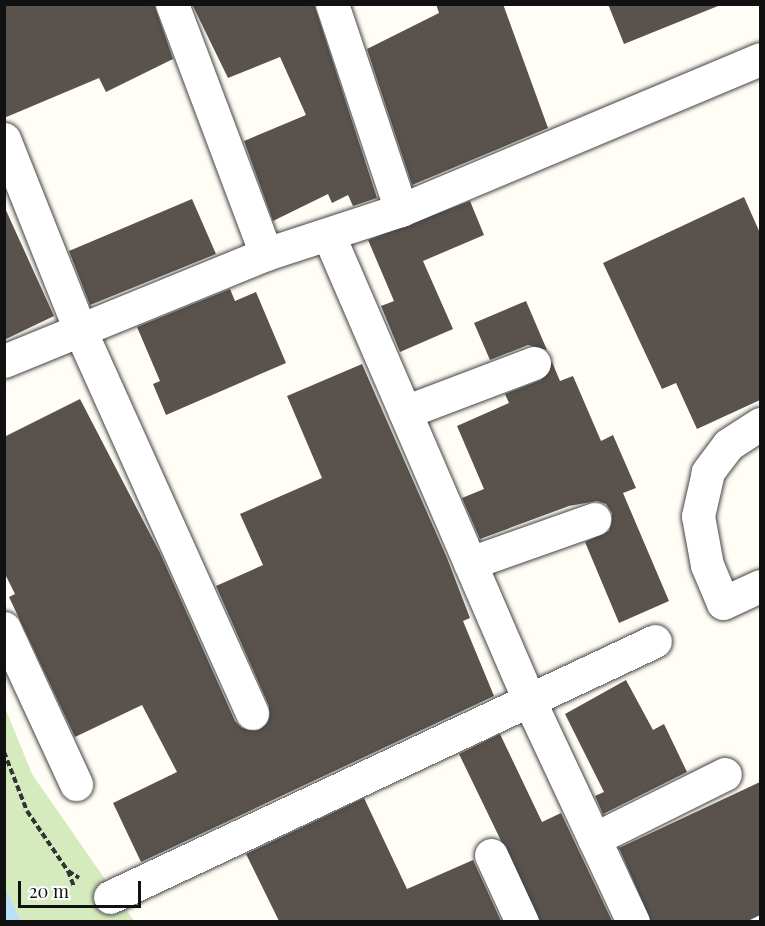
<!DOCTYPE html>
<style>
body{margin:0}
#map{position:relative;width:765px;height:926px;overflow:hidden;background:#fffdf5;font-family:"Playfair Display",serif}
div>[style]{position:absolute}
.green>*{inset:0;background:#d5ebbd}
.water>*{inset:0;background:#b9e0f7}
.building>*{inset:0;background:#5a524d}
.path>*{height:4px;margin-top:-2px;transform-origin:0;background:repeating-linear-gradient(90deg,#333 0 6px,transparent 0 9px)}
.roads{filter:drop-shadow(0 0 2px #444) drop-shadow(0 0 2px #444)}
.minor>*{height:33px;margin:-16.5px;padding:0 16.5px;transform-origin:16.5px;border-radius:16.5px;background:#fff}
span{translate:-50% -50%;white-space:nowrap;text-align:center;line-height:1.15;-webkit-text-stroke:6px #fff;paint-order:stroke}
.frame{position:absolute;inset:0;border:6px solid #111;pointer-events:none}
.scale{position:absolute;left:18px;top:881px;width:123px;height:27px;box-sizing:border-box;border:3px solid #111;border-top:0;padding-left:8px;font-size:18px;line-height:21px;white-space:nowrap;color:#111;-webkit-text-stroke:4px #fff;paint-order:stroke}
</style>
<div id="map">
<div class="green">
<div style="clip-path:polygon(4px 705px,32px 774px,134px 921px,5px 921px)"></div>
</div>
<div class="water">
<div style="clip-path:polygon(5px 888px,21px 921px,5px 921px)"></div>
</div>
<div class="building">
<div style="clip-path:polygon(4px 4px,154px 4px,173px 59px,106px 92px,99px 78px,4px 118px)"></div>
<div style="clip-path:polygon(192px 4px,314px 4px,377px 198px,353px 206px,348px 195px,332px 203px,328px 194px,273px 221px,244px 141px,306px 115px,280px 57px,228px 78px)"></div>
<div style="clip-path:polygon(436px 4px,503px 4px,548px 128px,412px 185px,367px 49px,439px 13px)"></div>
<div style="clip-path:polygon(608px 4px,718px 4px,718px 6px,624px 44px)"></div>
<div style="clip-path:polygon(744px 197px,760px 233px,760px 400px,697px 429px,676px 383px,662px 389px,603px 263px)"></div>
<div style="clip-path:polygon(192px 199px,216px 254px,90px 305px,69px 251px)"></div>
<div style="clip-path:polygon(470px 201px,484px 235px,423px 261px,453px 329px,400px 352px,381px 306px,394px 301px,368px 240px)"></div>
<div style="clip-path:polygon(4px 206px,54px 316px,4px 340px)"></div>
<div style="clip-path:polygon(230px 289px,235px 301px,256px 292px,286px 363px,166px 415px,153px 384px,160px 381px,137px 327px)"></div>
<div style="clip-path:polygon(526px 301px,547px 350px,528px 345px,490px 360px,474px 323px)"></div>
<div style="clip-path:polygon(552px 362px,560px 381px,573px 376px,601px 441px,613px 435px,636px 488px,623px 493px,669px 601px,619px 623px,585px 542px,609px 531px,612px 513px,606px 504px,597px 501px,569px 506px,480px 539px,462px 498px,484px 489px,457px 426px,509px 403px,505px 394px,541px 380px)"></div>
<div style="clip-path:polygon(362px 364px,447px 558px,470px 618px,463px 621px,494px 696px,141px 862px,113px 803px,177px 772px,142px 705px,75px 737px,9px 597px,15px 594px,4px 572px,4px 437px,80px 399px,160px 553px,235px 721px,242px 728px,259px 730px,267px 723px,269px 706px,216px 586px,263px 565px,240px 514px,322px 478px,287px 396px)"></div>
<div style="clip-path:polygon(626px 680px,653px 730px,664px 724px,687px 772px,603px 814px,595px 796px,604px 792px,565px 714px)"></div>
<div style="clip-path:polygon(500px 734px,542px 822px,561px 813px,612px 921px,540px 921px,459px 754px)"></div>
<div style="clip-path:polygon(760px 782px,760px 915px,748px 921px,651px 921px,619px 848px)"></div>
<div style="clip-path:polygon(364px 798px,407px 889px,473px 860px,501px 921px,279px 921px,246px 854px)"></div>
</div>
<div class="path">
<div style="left:4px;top:752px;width:63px;rotate:68.7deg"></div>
<div style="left:27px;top:811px;width:73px;rotate:55.7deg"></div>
<div style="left:68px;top:871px;width:13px;rotate:32deg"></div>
<div style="left:68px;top:871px;width:17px;rotate:69deg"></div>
</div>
<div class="roads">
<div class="minor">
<div style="left:172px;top:4px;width:267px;rotate:69.4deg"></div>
<div style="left:332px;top:4px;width:217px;rotate:71.5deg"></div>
<div style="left:4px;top:139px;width:206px;rotate:68.3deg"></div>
<div style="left:80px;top:330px;width:420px;rotate:65.8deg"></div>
<div style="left:329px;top:236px;width:505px;rotate:66.68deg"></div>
<div style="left:529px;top:700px;width:245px;rotate:64.9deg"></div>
<div style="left:4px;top:361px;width:283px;rotate:-22.2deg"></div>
<div style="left:266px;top:254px;width:142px;rotate:-18.1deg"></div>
<div style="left:401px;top:210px;width:389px;rotate:-22.8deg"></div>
<div style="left:405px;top:412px;width:138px;rotate:-20.8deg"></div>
<div style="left:760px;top:424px;width:38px;rotate:147deg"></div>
<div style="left:728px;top:445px;width:34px;rotate:127deg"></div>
<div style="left:708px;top:472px;width:45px;rotate:102.8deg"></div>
<div style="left:698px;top:516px;width:50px;rotate:79.6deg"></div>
<div style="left:707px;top:565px;width:41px;rotate:67.2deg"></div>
<div style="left:723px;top:603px;width:41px;rotate:-24.7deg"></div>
<div style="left:470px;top:563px;width:132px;rotate:-19.5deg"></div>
<div style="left:4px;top:628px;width:172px;rotate:65.2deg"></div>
<div style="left:594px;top:839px;width:146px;rotate:-26.4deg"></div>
<div style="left:491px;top:855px;width:74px;rotate:65.2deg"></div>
<div style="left:110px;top:897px;width:602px;rotate:-25.16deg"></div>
</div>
</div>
<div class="frame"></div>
<div class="scale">20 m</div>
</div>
